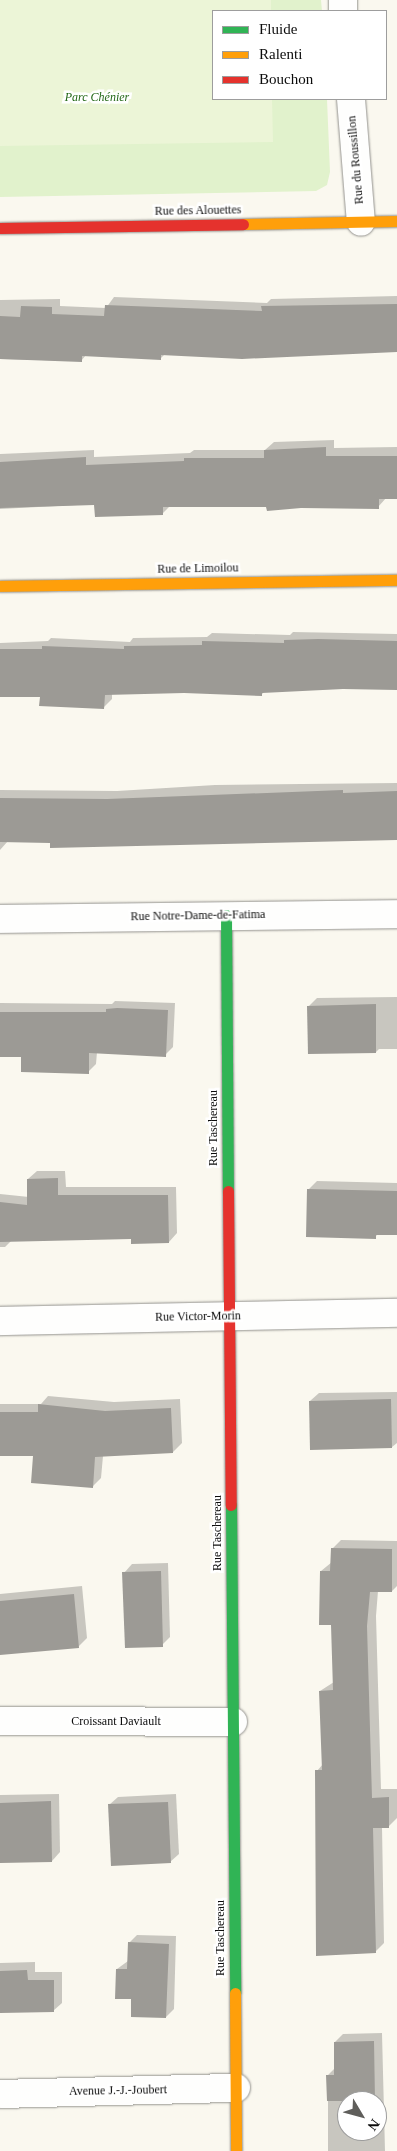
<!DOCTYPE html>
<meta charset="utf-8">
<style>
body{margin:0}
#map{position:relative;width:397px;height:2151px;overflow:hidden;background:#faf8ef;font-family:Georgia,serif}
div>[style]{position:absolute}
.green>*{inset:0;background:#e1f2cc}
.pitch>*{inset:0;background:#ecf5d7}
.shadow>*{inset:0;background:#0003}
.building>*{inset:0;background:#9c9a95}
.roads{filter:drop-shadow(0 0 1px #93928e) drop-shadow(0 0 1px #93928e)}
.street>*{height:28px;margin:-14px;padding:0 14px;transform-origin:14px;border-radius:14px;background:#fefefd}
.fast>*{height:11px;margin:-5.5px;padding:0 5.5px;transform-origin:5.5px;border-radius:5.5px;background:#30b455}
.slow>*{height:11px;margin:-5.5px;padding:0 5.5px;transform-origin:5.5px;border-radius:5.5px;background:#ff9f0a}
.jam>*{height:11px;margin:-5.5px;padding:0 5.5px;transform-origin:5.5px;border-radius:5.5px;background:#e5322d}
span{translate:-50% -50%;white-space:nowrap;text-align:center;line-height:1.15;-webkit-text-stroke:5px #fff;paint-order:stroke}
.park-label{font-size:12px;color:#236817;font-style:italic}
.street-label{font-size:12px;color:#0b0b0b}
.legend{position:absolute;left:212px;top:10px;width:175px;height:90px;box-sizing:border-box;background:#fff;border:1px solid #9d9d9d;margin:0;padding:6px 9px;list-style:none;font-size:15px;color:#0b0b0b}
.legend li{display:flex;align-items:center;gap:10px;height:25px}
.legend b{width:25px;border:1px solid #9d9d9d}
.north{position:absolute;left:337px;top:2091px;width:50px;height:50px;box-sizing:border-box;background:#fff;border:1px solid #9d9d9d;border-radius:50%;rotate:127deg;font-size:14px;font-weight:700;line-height:20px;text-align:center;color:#0b0b0b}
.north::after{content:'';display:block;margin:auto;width:18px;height:22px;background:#5f5e5b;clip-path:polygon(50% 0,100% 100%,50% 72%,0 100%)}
</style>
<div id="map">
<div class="green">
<div style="clip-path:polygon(0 0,321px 0,322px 11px,213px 11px,213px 99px,327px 99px,330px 172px,327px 185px,316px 191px,0 197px)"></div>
</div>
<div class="pitch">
<div style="clip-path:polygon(0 0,271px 0,271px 11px,213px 11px,213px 99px,272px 99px,273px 142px,0 146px)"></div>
</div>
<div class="shadow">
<div style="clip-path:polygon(397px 296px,397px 349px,165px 354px,161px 358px,86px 355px,81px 361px,0 359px,0 300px,60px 299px,60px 306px,106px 308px,114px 297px,267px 303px,271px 299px)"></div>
<div style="clip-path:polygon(334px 440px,334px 448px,397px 447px,397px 497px,387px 497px,378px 507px,170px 506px,163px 513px,96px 504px,0 509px,0 454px,94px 450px,94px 457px,190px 453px,194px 450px,265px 450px,274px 442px)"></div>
<div style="clip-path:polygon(293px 632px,397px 634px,397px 687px,265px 691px,262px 694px,184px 691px,112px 694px,112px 699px,104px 707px,41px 695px,0 696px,0 643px,48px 641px,51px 638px,130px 642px,133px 638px,207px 637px,212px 633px,290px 635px)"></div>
<div style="clip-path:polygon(397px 783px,397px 839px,8px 841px,0 850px,0 790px,117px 791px,215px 785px)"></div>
<div style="clip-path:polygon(397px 997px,397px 1049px,379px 1049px,376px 1052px,309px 1006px,317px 998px)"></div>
<div style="clip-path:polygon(115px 1001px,175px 1003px,173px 1047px,165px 1055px,97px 1052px,96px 1064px,88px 1072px,23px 1056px,0 1056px,0 1003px,112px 1004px)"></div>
<div style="clip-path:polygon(37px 1171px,65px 1171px,66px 1187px,176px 1187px,177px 1233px,169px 1242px,132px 1238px,12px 1240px,5px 1247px,0 1247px,0 1194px,29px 1197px,28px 1179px)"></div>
<div style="clip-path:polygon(317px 1181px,397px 1183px,397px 1233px,379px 1233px,375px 1237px,309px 1189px)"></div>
<div style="clip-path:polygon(397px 1392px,397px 1443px,392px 1447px,310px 1401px,319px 1393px)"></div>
<div style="clip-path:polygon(48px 1396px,114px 1402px,180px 1399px,182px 1443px,173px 1452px,103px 1456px,101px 1478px,92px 1487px,35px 1455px,0 1456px,0 1404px,41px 1404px)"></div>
<div style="clip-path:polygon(341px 1540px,397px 1541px,397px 1586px,392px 1591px,378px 1591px,376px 1616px,381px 1789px,397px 1789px,397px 1818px,389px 1826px,382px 1826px,384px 1943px,375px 1952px,317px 1771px,323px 1764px,320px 1691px,334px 1682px,332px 1624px,321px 1571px,332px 1562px,332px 1549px)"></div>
<div style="clip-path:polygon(168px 1563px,170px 1637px,162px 1645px,124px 1573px,132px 1564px)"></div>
<div style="clip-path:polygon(82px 1586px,87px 1638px,78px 1647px,0 1643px,0 1594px)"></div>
<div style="clip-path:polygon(59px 1794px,60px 1852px,52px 1861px,0 1861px,0 1795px)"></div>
<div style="clip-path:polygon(176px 1794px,179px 1854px,170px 1862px,109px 1805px,118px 1797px)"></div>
<div style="clip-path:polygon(137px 1935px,176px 1936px,174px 2009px,166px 2017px,133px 1998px,117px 1969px,128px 1961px,129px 1943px)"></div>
<div style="clip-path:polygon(35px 1962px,35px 1972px,62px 1972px,62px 2003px,53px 2011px,0 2012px,0 1963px)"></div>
<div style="clip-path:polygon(evenodd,382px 2033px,385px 2151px,328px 2151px,328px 2075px,335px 2068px,335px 2042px,343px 2034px,382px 2033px,347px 2101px,377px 2101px,377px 2131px,347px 2131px,347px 2101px)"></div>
</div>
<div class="building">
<div style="clip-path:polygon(397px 304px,397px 352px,242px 359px,161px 355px,161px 360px,82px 356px,82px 362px,0 359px,0 316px,20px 317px,21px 306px,52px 307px,52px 314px,104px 316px,105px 305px,262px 311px,261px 306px)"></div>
<div style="clip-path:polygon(326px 447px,326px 456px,397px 456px,397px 499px,379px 499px,379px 509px,301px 508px,267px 511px,266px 507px,163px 507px,163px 515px,95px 517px,94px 505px,0 508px,0 462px,86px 457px,86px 465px,184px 461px,184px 458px,264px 458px,264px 450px)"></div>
<div style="clip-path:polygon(318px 639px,397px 641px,397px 690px,343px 689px,262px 693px,262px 696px,184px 693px,105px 695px,104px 709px,39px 706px,40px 697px,0 697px,0 649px,42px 649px,42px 646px,124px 649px,124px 646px,202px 645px,202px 641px,284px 643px,284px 640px)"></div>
<div style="clip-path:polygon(343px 790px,343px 793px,397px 791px,397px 840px,50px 848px,50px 843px,0 842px,0 798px,107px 799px)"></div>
<div style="clip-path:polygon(376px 1004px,376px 1053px,308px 1054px,307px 1006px)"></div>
<div style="clip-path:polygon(117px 1008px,168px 1010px,166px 1057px,89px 1053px,89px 1074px,21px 1072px,21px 1057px,0 1057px,0 1012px,106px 1012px,106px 1009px)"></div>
<div style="clip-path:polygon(58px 1178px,58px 1195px,168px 1195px,169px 1243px,131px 1244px,131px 1239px,0 1242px,0 1202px,27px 1205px,27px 1179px)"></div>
<div style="clip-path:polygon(307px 1189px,397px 1191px,397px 1235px,376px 1235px,376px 1239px,306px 1237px)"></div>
<div style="clip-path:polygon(391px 1399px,392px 1448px,310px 1450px,309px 1401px)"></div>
<div style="clip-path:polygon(38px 1404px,105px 1411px,171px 1408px,173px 1453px,95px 1457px,93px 1488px,31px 1483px,33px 1456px,0 1456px,0 1412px,38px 1412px)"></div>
<div style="clip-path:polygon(331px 1548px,392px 1549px,392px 1592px,370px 1592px,367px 1626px,372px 1798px,389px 1797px,389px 1828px,373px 1828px,376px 1953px,316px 1956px,315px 1770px,322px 1770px,319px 1691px,333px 1690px,331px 1625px,319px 1625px,320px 1571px,330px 1571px)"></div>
<div style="clip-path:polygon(161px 1571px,163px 1647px,125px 1648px,122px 1572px)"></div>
<div style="clip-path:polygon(74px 1594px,79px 1648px,0 1655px,0 1601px)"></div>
<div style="clip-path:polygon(51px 1801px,52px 1862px,0 1863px,0 1803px)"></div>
<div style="clip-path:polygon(168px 1802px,171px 1863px,111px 1866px,108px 1804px)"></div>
<div style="clip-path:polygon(128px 1942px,169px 1944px,166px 2018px,131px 2017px,131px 1999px,115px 1999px,116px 1969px,127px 1969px)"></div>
<div style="clip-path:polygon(27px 1970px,28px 1980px,54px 1980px,54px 2012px,0 2013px,0 1971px)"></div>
<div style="clip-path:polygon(374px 2041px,375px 2101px,327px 2101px,326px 2075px,334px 2075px,334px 2042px)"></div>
</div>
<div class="roads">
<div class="street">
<div style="left:343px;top:0;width:11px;rotate:90deg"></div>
<div style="left:351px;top:99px;width:123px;rotate:85.4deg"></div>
<div style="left:0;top:919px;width:397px;rotate:-0.7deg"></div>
<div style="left:0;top:1321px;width:397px;rotate:-1.2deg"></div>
<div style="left:0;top:1721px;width:233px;rotate:0.2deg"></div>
<div style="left:0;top:2094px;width:236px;rotate:-1.5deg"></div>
</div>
<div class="fast">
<div style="left:226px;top:915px;width:276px;rotate:89.6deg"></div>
<div style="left:231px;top:1505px;width:488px;rotate:89.5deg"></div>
</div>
<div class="slow">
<div style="left:243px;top:224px;width:154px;rotate:-1.1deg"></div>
<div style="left:0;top:586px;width:397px;rotate:-0.9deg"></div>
<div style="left:235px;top:1993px;width:158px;rotate:89.6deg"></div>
</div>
<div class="jam">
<div style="left:0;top:228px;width:243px;rotate:-0.9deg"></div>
<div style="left:228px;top:1191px;width:314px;rotate:89.5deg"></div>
</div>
</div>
<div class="park-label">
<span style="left:97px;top:98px">Parc Chénier</span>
</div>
<div class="street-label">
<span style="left:356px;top:160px;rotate:-95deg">Rue du Roussillon</span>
<span style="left:198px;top:211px;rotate:-1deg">Rue des Alouettes</span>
<span style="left:198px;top:569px;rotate:-1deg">Rue de Limoilou</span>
<span style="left:198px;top:916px;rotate:-1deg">Rue Notre-Dame-de-Fatima</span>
<span style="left:214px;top:1128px;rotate:-90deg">Rue Taschereau</span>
<span style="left:198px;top:1317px;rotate:-1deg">Rue Victor-Morin</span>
<span style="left:218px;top:1533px;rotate:-90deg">Rue Taschereau</span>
<span style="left:116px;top:1722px">Croissant Daviault</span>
<span style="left:221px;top:1938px;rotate:-90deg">Rue Taschereau</span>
<span style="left:118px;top:2091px;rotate:-1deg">Avenue J.-J.-Joubert</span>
</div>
<ul class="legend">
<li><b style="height:6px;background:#30b455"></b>Fluide</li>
<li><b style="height:6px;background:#ff9f0a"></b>Ralenti</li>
<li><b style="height:6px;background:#e5322d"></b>Bouchon</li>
</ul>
<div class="north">N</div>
</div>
